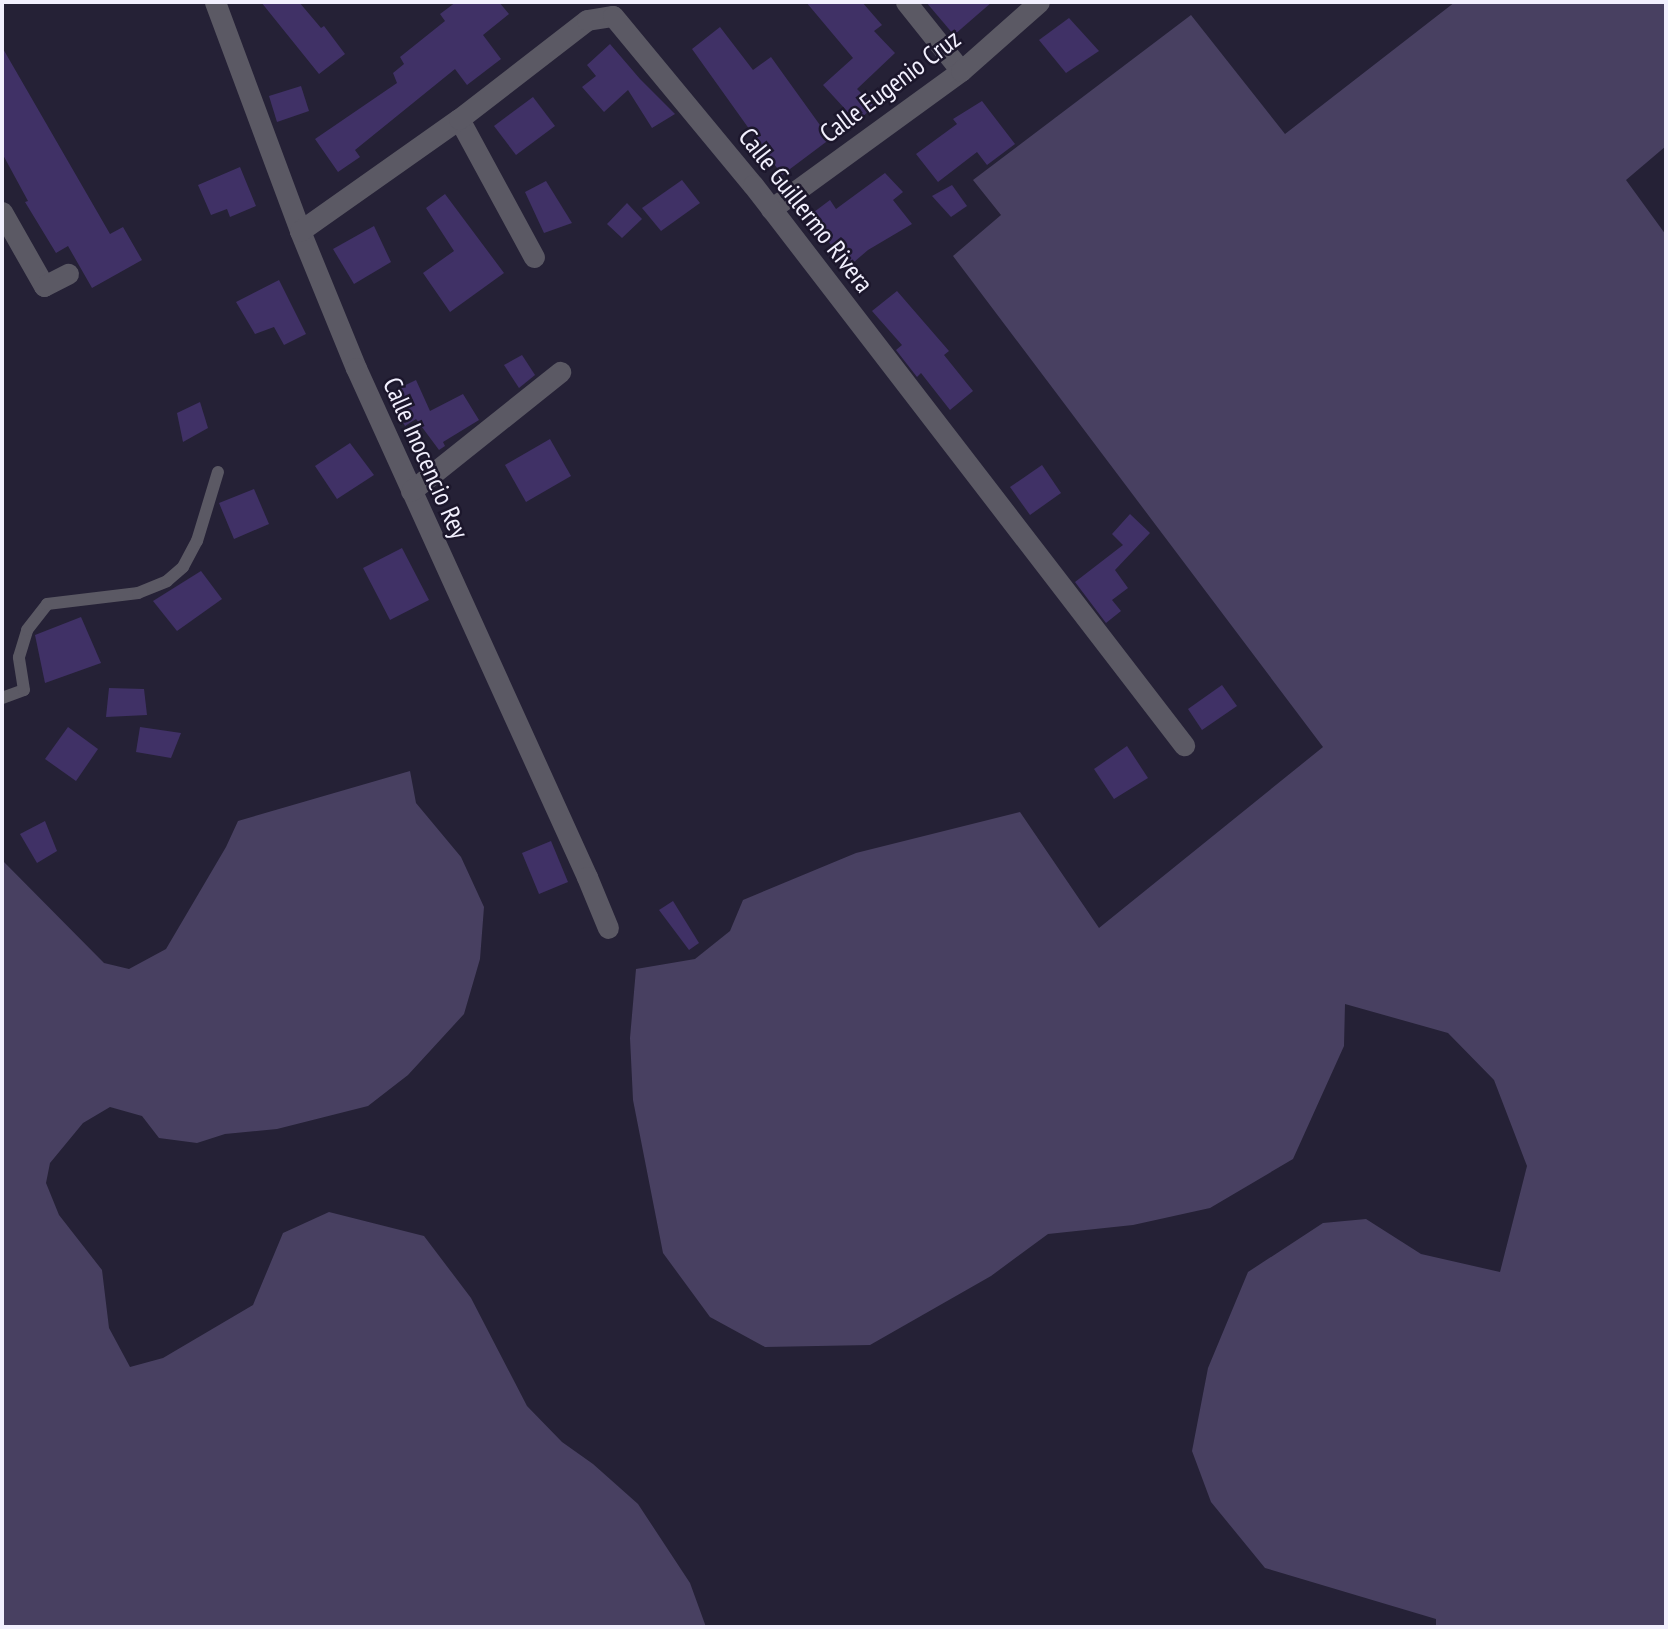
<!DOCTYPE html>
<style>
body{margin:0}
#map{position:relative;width:1668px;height:1629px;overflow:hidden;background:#252136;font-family:"PT Sans Narrow",sans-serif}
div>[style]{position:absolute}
.green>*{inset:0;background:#484061}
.building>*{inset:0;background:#403166}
.lane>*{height:12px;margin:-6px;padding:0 6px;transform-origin:6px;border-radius:6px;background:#5b5964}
.street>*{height:21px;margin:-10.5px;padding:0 10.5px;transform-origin:10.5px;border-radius:10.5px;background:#5b5964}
span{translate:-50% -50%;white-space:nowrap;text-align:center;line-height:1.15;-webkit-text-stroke:5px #1c172c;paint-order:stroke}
.street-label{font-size:26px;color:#f2f0fe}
.frame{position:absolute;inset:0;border:4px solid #f2f0fe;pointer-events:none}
</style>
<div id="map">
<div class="green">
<div style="clip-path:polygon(1455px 2px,1666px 2px,1666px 146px,1626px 180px,1666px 235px,1666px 1627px,1436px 1627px,1436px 1619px,1265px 1568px,1211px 1502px,1192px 1451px,1208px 1368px,1248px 1272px,1323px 1223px,1366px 1219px,1421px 1254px,1500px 1272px,1527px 1166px,1494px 1080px,1448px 1033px,1345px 1004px,1344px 1046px,1293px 1159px,1210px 1208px,1133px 1225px,1048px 1234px,991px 1276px,870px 1345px,765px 1347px,710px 1317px,663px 1253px,633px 1100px,630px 1038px,636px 969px,695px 959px,730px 931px,743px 900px,856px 853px,1020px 812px,1099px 928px,1323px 747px,953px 256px,1001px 215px,973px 180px,1191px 15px,1285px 134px)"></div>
<div style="clip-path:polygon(410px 771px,416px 803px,461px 857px,484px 907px,480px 959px,464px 1014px,408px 1075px,368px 1106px,277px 1129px,225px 1134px,197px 1143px,159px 1138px,142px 1116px,110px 1107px,83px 1123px,50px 1163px,46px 1183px,59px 1215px,102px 1270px,109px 1328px,130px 1367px,163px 1358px,253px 1305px,283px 1233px,329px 1212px,424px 1236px,471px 1298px,527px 1406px,562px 1442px,593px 1464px,638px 1504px,690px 1583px,706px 1627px,2px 1627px,2px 860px,104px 963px,129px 969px,166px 949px,226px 847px,238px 821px)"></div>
</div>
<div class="building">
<div style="clip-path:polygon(261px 2px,299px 2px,321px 28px,324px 26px,345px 54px,319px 74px)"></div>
<div style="clip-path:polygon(456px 2px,499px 2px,509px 14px,483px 35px,501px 59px,467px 85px,455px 69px,355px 150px,360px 157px,338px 172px,315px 139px,397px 83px,393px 73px,404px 64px,400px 57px,445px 21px,440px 14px)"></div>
<div style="clip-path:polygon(806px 2px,862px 2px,882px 25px,874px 31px,895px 53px,857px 89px,874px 106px,857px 122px,823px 85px,853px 58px)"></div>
<div style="clip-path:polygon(926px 2px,992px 2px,954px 35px)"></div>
<div style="clip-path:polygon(1069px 18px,1099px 51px,1066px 73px,1039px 40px)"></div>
<div style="clip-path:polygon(720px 27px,753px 70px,771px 57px,830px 139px,782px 175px,692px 49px)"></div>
<div style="clip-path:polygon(610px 44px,640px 79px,675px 114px,652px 128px,628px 90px,604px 112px,582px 87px,596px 76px,587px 65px)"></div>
<div style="clip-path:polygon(2px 47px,110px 234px,123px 227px,142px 260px,92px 288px,68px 246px,56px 253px,25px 202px,28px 201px,2px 153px)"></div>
<div style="clip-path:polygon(301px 86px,309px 111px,277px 122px,269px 96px)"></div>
<div style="clip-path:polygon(533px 97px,555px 126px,516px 155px,494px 126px)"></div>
<div style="clip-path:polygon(982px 101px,1015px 144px,987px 165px,977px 152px,938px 182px,916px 154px,957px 124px,953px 119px)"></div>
<div style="clip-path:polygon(240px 167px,256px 206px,230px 217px,227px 209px,211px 215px,198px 185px)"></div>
<div style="clip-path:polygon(885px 173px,903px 192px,893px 200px,912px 224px,868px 250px,847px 268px,810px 215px,830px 200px,836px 209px)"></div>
<div style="clip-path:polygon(682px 180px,700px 203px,661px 231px,642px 208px)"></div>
<div style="clip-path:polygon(546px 181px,572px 223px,544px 233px,525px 192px)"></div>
<div style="clip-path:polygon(952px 185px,967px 206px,951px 217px,932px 196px)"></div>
<div style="clip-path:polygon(445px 194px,504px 273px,450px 312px,423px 273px,454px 251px,426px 208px)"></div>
<div style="clip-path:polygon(627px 203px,642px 219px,622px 238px,607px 224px)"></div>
<div style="clip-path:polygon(374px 226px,391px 262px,354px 284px,333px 249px)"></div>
<div style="clip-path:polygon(279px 280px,306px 334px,284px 345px,274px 327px,255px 334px,236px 302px)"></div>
<div style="clip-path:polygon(897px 291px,949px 351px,944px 355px,973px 391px,950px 410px,921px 373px,917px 377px,896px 350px,902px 345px,872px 311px)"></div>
<div style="clip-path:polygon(522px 355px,535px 375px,519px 388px,504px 365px)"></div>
<div style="clip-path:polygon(416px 380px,430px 411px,463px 394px,479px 420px,443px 442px,445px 446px,439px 450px,416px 419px,405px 426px,387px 394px)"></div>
<div style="clip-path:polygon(200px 402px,208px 428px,183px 442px,177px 413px)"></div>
<div style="clip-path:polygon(550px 439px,571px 476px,526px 502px,505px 465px)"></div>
<div style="clip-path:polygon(350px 443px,374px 475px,337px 499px,315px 466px)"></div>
<div style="clip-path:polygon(1042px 465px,1061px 493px,1030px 515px,1010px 487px)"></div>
<div style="clip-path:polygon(254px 489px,269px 524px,234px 539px,219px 503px)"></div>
<div style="clip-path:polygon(1130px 514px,1150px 533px,1115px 570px,1128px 588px,1112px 600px,1121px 611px,1106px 623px,1075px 582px,1123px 545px,1112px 534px)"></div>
<div style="clip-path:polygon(402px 548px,429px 600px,390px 620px,363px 568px)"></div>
<div style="clip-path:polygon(201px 571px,222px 599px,177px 631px,153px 601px)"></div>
<div style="clip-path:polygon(81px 617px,101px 663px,45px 683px,35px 635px)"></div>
<div style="clip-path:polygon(1222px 685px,1237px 706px,1202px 730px,1188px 709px)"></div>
<div style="clip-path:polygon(109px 688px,144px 689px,147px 715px,106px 717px)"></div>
<div style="clip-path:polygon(68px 727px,98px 749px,76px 781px,45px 759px)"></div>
<div style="clip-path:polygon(140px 727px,181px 733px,171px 758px,136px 752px)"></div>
<div style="clip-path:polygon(1127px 746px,1148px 778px,1114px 799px,1094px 769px)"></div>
<div style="clip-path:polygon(45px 821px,57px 851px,37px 863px,20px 834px)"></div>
<div style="clip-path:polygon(551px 841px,568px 882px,539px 894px,522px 853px)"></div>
<div style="clip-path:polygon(673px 901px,699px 943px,689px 950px,659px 910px)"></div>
</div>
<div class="lane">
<div style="left:2px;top:698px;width:23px;rotate:-20deg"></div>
<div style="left:24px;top:690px;width:33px;rotate:-99deg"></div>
<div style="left:19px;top:657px;width:28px;rotate:-73deg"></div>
<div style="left:27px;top:630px;width:33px;rotate:-52deg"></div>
<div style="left:47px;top:604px;width:92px;rotate:-6.9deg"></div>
<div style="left:138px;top:593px;width:31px;rotate:-22deg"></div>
<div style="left:167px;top:581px;width:21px;rotate:-41deg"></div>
<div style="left:183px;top:567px;width:30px;rotate:-62deg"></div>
<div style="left:197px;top:541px;width:72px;rotate:-73.1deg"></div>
</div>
<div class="street">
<div style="left:215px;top:2px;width:244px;rotate:69.6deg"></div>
<div style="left:300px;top:231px;width:148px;rotate:67.8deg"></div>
<div style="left:356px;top:368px;width:559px;rotate:65.59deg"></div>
<div style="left:587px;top:877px;width:55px;rotate:67.6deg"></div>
<div style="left:906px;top:2px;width:88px;rotate:51.4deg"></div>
<div style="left:459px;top:119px;width:157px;rotate:61.5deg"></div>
<div style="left:771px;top:209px;width:235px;rotate:-36deg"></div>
<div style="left:961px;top:71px;width:104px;rotate:-41.5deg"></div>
<div style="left:2px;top:212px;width:85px;rotate:60.4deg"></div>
<div style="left:44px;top:286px;width:27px;rotate:-27deg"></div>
<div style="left:300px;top:231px;width:194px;rotate:-35.2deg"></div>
<div style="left:459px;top:119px;width:162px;rotate:-37.7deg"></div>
<div style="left:587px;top:20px;width:26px;rotate:-9deg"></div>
<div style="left:613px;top:16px;width:219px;rotate:50.4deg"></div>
<div style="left:753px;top:185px;width:707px;rotate:52.42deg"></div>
<div style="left:411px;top:491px;width:191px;rotate:-38.6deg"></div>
</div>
<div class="street-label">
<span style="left:890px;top:86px;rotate:-37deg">Calle Eugenio Cruz</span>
<span style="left:806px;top:210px;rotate:52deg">Calle Guillermo Rivera</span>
<span style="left:426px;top:458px;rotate:66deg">Calle Inocencio Rey</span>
</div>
<div class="frame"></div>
</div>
